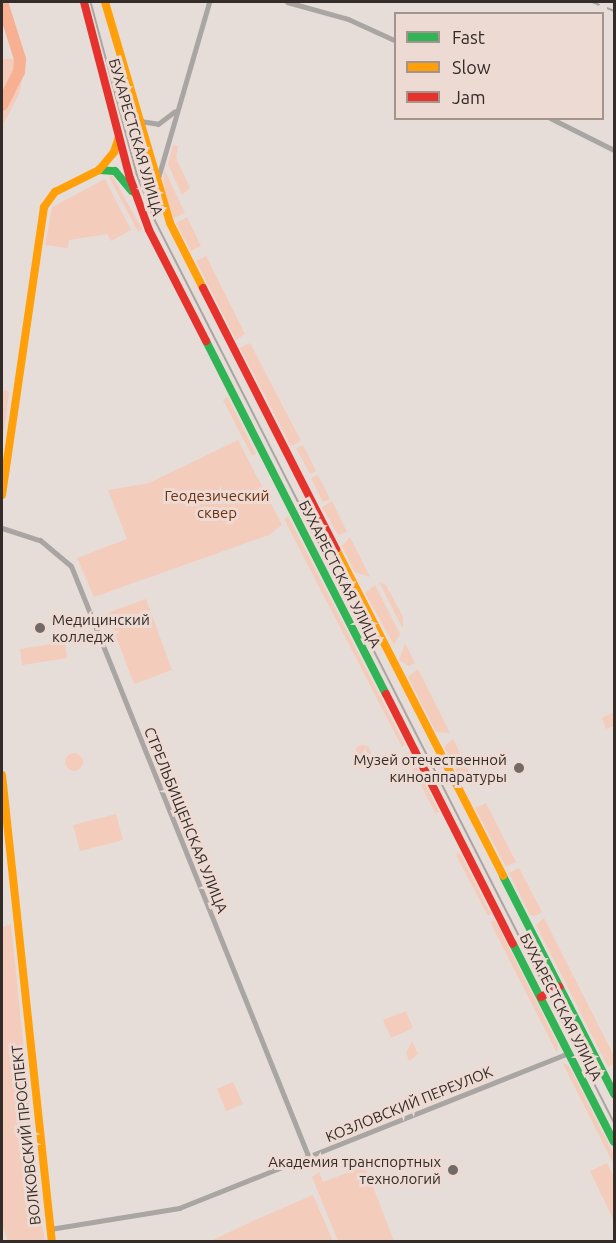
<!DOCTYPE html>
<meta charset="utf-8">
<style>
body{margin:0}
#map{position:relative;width:616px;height:1243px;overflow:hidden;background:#e7ddd8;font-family:Ubuntu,sans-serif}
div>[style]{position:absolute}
.green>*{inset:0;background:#f3ccbb}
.round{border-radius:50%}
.river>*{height:12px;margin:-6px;padding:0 6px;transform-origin:6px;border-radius:6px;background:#f7b091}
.street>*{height:5px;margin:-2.5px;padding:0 2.5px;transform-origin:2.5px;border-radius:2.5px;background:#a9a5a2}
.fast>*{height:8px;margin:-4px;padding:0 4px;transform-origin:4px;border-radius:4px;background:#30b455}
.slow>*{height:8px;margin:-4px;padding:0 4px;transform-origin:4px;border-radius:4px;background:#ff9f0a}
.jam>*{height:8px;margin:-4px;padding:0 4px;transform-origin:4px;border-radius:4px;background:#e5322d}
.tram>*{height:1.5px;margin:-0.75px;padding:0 0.75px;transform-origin:0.75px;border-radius:0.75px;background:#aba5a2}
.rail>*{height:2px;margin-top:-1px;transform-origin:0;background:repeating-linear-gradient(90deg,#aba5a2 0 8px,transparent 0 16px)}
.dots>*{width:16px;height:16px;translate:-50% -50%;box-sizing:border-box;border:3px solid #eddad2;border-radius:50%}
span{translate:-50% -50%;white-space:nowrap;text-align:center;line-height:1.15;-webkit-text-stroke:6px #eddad2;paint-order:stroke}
.street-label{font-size:15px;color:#332c28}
.park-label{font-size:15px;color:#6e3113}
.poi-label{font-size:15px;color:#332c28}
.left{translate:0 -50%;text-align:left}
.right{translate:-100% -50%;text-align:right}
.frame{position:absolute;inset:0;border:3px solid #332c28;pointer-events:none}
.legend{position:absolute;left:394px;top:12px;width:210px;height:108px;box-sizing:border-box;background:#eddad2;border:2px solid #a3948e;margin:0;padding:8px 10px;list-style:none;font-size:18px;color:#332c28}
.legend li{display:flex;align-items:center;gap:12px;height:30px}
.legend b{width:30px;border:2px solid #a3948e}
</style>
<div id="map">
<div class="green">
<div style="clip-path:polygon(2px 59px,27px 59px,19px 94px,2px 127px)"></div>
<div style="clip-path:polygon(173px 145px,178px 146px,176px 158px,190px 188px,182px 195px,168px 164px)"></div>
<div style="clip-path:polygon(164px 169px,185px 213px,174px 218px,163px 189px)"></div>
<div style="clip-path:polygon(112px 175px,142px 229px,138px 232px,109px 177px)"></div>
<div style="clip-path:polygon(105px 179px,131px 230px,111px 241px,107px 234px,69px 240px,68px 248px,45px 245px,52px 207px)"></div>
<div style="clip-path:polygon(187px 217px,201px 246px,191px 251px,176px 223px)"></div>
<div style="clip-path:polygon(206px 256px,245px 334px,236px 340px,196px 261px)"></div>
<div style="clip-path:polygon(250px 343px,301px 441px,291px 446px,240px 348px)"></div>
<div style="clip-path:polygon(6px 390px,9px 393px,2px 448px,2px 392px)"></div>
<div style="clip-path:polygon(228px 397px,256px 454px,252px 456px,223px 400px)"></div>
<div style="clip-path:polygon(238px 440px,282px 525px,269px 535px,94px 597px,77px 558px,127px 539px,108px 490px,149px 483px)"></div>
<div style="clip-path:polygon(303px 445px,316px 471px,310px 474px,296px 448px)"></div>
<div style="clip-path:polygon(318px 475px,330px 499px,323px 502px,311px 478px)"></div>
<div style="clip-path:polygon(332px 501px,347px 532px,338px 535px,322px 507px)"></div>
<div style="clip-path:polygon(288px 516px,405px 745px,402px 747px,284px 519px)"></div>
<div style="clip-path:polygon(350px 537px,370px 577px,355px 572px,342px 546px)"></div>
<div style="clip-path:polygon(379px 582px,386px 585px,403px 617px,403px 629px)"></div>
<div style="clip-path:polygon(375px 585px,400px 634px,394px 645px,365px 593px)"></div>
<div style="clip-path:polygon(146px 599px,172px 670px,134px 684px,107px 613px)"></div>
<div style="clip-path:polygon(65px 642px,67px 658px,22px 665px,20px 649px)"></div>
<div style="clip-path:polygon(405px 643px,415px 663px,409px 666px,399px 660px)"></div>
<div style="clip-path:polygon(418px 669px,450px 733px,436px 732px,408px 677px)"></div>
<div style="clip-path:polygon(614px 712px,614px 726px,606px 729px,602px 718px)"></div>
<div style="clip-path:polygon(453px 739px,472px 777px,462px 782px,444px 747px)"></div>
<div class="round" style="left:355px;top:745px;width:16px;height:16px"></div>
<div style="clip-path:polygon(409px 752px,439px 812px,436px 814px,405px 754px)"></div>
<div class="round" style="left:65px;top:753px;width:18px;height:18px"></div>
<div style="clip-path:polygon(486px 803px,516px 862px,506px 867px,475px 808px)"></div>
<div style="clip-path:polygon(116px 814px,123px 840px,80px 851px,73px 825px)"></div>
<div style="clip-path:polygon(460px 853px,491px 914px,488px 916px,456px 855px)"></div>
<div style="clip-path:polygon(519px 868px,542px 912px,535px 916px,530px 915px,509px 873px)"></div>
<div style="clip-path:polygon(544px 918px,614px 1056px,614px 1064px,608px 1067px,536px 925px)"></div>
<div style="clip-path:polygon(495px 920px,558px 1045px,557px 1053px,490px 922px)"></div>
<div style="clip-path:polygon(11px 924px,42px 1227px,45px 1241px,8px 1241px,2px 1224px,2px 927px)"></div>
<div style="clip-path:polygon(406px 1011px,413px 1028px,391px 1038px,383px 1020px)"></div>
<div style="clip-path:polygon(412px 1041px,418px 1054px,409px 1061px,406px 1053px)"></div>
<div style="clip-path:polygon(562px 1062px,569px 1066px,614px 1155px,614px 1165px)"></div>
<div style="clip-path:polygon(233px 1082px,243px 1104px,226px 1111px,217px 1089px)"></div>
<div style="clip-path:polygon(607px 1163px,614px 1177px,614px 1221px,590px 1171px)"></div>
<div style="clip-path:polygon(365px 1166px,394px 1241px,338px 1241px,312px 1177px,319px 1172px,323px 1182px)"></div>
<div style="clip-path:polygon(313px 1195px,333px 1241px,211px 1241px,255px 1220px)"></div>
</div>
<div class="river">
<div style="left:2px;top:105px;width:37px;rotate:-63deg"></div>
<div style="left:19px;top:72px;width:13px;rotate:-86deg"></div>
<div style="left:20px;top:59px;width:60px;rotate:-107.5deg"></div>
</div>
<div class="street">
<div style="left:287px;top:2px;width:63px;rotate:15.6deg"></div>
<div style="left:348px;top:19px;width:53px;rotate:24.6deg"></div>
<div style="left:550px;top:118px;width:72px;rotate:26.6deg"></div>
<div style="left:140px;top:121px;width:18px;rotate:9deg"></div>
<div style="left:158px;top:124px;width:21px;rotate:-37deg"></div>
<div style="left:158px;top:178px;width:183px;rotate:-73.8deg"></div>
<div style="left:2px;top:528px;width:40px;rotate:18deg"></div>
<div style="left:40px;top:540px;width:40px;rotate:40deg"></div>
<div style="left:71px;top:566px;width:638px;rotate:68.1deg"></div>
<div style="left:50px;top:1229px;width:131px;rotate:-9.2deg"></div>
<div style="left:179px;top:1208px;width:420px;rotate:-21.7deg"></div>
</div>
<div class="fast">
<div style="left:99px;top:170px;width:16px;rotate:4deg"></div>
<div style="left:115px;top:171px;width:26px;rotate:50deg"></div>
<div style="left:206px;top:341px;width:396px;rotate:63deg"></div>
<div style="left:503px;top:876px;width:245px;rotate:63deg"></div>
<div style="left:513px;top:944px;width:222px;rotate:63deg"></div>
</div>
<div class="slow">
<div style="left:105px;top:2px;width:230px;rotate:73.6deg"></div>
<div style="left:170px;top:223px;width:73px;rotate:63.1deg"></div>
<div style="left:2px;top:495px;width:291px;rotate:-81.7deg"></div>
<div style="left:44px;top:207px;width:19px;rotate:-54deg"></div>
<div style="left:55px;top:192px;width:49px;rotate:-26.6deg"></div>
<div style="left:99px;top:170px;width:23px;rotate:-50deg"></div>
<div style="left:114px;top:152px;width:16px;rotate:-72deg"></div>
<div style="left:336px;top:549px;width:367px;rotate:62.9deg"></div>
<div style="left:2px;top:775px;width:470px;rotate:83.9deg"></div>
</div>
<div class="jam">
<div style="left:84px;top:2px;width:182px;rotate:75.4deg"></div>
<div style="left:130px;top:178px;width:55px;rotate:69.9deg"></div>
<div style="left:149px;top:230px;width:125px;rotate:62.8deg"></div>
<div style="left:203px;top:288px;width:293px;rotate:63deg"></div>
<div style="left:386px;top:694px;width:280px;rotate:63.1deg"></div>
<div style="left:541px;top:997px;width:21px;rotate:-29deg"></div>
</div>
<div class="tram">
<div style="left:91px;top:2px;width:178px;rotate:75deg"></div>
<div style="left:137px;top:174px;width:49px;rotate:68.6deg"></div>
<div style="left:155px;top:220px;width:1012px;rotate:63.03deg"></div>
</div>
<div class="rail">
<div style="left:592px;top:2px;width:24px;rotate:22deg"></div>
</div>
<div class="dots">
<div style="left:40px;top:628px;background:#726a66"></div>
<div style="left:519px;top:768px;background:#726a66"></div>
<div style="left:453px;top:1170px;background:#726a66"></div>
</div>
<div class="street-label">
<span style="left:136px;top:137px;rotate:74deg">БУХАРЕСТСКАЯ УЛИЦА</span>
<span style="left:340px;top:574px;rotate:63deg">БУХАРЕСТСКАЯ УЛИЦА</span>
<span style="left:186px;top:820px;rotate:68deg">СТРЕЛЬБИЩЕНСКАЯ УЛИЦА</span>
<span style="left:561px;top:1007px;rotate:63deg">БУХАРЕСТСКАЯ УЛИЦА</span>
<span style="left:409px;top:1104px;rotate:-22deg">КОЗЛОВСКИЙ ПЕРЕУЛОК</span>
<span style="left:26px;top:1135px;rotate:-96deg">ВОЛКОВСКИЙ ПРОСПЕКТ</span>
</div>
<div class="park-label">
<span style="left:217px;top:504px">Геодезический<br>сквер</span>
</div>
<div class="poi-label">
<span class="left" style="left:52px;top:628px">Медицинский<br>колледж</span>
<span class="right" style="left:507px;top:768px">Музей отечественной<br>киноаппаратуры</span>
<span class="right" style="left:441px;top:1170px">Академия транспортных<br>технологий</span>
</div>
<div class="frame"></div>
<ul class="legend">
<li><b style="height:8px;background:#30b455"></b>Fast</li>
<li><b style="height:8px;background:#ff9f0a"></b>Slow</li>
<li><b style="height:8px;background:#e5322d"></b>Jam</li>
</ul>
</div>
